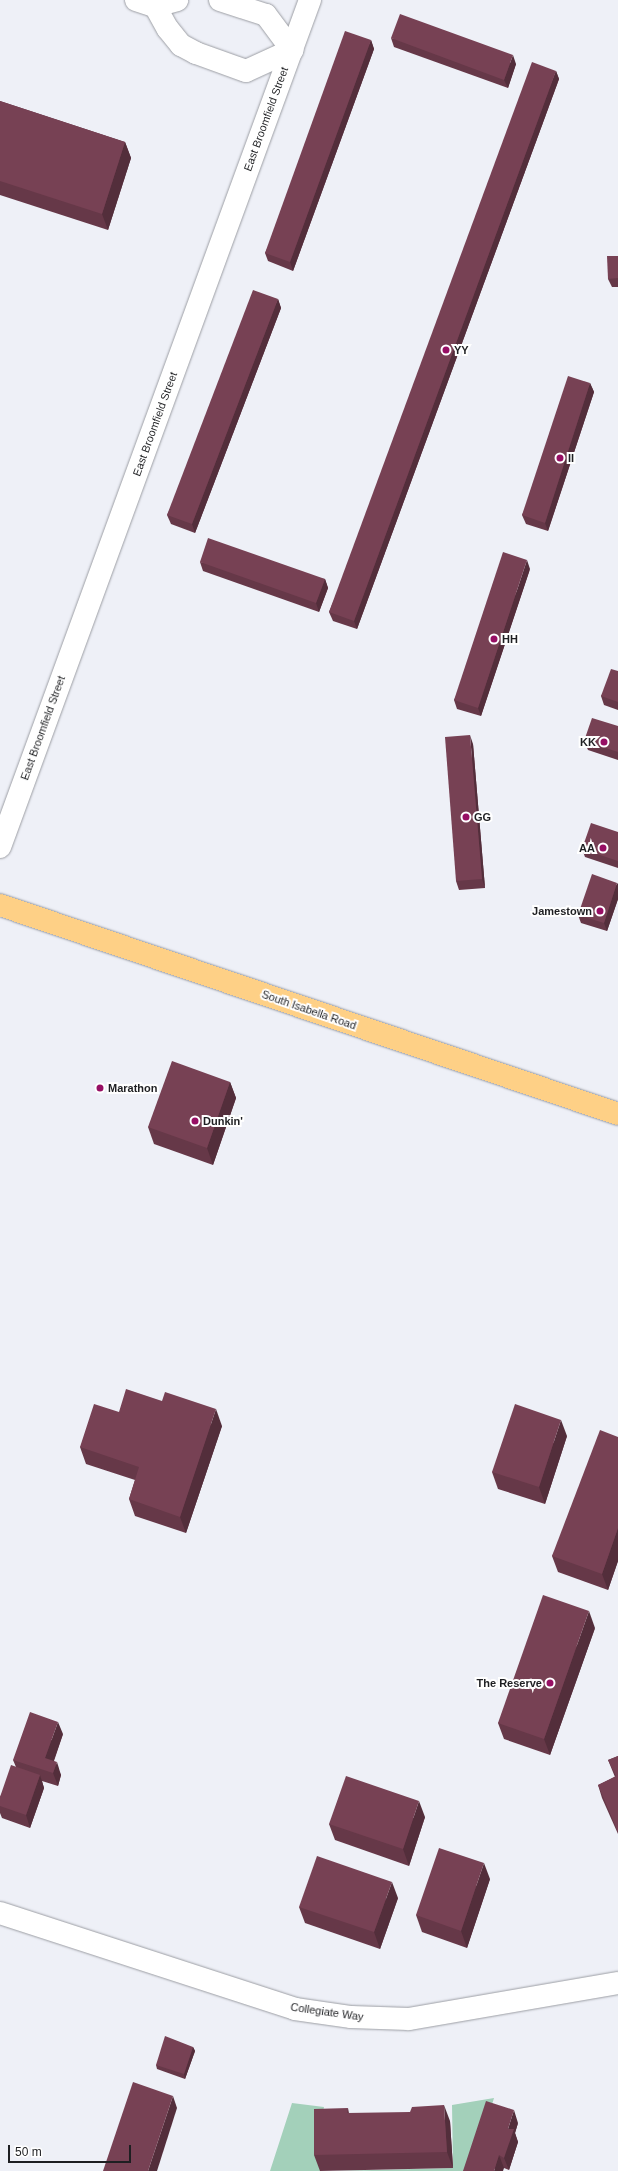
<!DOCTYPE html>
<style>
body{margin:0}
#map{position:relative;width:618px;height:2171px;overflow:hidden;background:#eef0f7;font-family:Arial,sans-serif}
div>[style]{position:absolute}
.green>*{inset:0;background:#a3d0ba}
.roads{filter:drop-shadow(0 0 1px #9c9ea4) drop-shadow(0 0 1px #9c9ea4)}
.minor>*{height:22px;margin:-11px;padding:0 11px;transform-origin:11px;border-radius:11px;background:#fff}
.major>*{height:22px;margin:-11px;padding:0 11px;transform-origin:11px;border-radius:11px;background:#fed086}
.wall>*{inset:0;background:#663848}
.shaded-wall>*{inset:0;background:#532e3b}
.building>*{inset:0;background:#774154}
.dots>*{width:11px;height:11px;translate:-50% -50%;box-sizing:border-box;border:2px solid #fff;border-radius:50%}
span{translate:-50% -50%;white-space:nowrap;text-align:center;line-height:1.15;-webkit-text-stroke:4px #fff;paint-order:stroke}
.street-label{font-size:11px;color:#1e1f22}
.poi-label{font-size:11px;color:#1e1f22;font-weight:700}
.left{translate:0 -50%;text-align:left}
.right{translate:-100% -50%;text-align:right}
.scale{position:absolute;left:8px;top:2145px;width:123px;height:18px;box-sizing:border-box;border:2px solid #1e1f22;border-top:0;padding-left:5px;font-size:12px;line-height:14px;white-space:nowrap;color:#1e1f22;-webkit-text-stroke:3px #fff;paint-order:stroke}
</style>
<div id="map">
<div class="green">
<div style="clip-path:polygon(494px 2098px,472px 2171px,332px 2171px,453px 2168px,452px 2105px)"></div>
<div style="clip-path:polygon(292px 2103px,324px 2107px,320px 2125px,320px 2171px,270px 2171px)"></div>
</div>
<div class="roads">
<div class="minor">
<div style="left:136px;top:0;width:20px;rotate:18deg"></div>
<div style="left:155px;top:6px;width:23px;rotate:-15deg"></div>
<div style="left:220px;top:0;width:48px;rotate:18.1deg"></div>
<div style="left:266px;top:15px;width:44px;rotate:53.4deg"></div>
<div style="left:155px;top:6px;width:26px;rotate:61deg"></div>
<div style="left:168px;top:29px;width:21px;rotate:51deg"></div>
<div style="left:181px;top:45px;width:17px;rotate:28deg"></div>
<div style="left:196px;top:53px;width:53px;rotate:19.8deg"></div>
<div style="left:246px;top:71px;width:51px;rotate:-24.5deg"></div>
<div style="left:0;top:847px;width:902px;rotate:-69.9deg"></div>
<div style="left:0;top:1913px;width:310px;rotate:18deg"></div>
<div style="left:295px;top:2009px;width:57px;rotate:8.1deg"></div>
<div style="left:351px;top:2017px;width:58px;rotate:2deg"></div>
<div style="left:409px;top:2019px;width:212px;rotate:-9.8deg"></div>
</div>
<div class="major">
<div style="left:0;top:905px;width:652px;rotate:18.68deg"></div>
</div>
</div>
<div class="wall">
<div style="clip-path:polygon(391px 38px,516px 64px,508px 88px,394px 47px)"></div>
<div style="clip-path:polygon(371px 40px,374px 49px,293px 271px,268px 261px,265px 253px)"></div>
<div style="clip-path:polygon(556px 71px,559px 79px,357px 629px,333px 621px,329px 612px)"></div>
<div style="clip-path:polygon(0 101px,125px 142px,131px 158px,108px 230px,0 195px)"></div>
<div style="clip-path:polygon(618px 256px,618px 287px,612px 287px,608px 279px)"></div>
<div style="clip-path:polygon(278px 299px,281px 308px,195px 533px,171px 524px,167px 515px)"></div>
<div style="clip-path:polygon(590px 383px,594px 392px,548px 531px,526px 524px,522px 515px)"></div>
<div style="clip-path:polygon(200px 562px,325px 579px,328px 588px,319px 612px,203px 571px)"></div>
<div style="clip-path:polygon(530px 569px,481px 716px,457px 709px,454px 700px)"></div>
<div style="clip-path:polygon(618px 671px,618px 710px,604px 705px,601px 696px)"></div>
<div style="clip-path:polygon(618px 726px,618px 760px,588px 750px,584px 741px)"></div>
<div style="clip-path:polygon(473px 744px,485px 888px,459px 890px,456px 881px)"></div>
<div style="clip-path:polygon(618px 832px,618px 868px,585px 857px,582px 849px)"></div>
<div style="clip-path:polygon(618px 884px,618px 899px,607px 931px,581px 923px,578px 915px)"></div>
<div style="clip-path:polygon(230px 1082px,236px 1098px,213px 1165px,154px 1144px,148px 1127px)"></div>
<div style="clip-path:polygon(119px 1412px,222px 1426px,186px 1533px,135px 1516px,129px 1499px,135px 1480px,86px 1464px,80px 1447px)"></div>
<div style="clip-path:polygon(567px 1436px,545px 1504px,498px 1489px,492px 1472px)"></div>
<div style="clip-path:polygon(618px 1437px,618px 1561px,608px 1590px,558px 1572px,552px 1556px)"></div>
<div style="clip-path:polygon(595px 1628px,550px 1755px,504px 1739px,498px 1723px)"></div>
<div style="clip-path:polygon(63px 1734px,54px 1761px,61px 1775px,58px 1786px,42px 1781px,44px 1788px,30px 1828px,2px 1818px,0 1813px,0 1797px,16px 1767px,13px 1760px)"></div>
<div style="clip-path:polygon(618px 1756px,618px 1834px,602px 1798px,598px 1785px,615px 1777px,608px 1760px)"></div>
<div style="clip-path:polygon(425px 1817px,409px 1866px,335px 1840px,329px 1824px)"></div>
<div style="clip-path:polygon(490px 1879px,467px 1948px,422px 1932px,416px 1915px)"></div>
<div style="clip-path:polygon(398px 1898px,380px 1949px,305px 1923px,299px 1907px)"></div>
<div style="clip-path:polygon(193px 2047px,195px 2051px,185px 2079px,157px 2069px,156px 2065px)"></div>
<div style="clip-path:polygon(348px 2108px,349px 2113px,450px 2121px,453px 2168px,320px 2171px,314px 2155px)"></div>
<div style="clip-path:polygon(518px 2123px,515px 2133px,518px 2142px,509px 2170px,504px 2168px,463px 2171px)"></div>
</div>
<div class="shaded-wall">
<div style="clip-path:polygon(371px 40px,374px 49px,293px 271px,290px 262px)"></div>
<div style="clip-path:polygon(513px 55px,516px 64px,508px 88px,504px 80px)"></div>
<div style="clip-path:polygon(556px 71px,559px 79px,357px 629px,354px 621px)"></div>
<div style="clip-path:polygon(125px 142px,131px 158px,108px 230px,102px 214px)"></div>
<div style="clip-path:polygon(278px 299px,281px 308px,195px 533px,192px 524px)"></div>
<div style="clip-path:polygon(590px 383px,594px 392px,548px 531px,545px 523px)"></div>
<div style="clip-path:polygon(527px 560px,530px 569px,481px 716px,478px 708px)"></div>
<div style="clip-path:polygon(325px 579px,328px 588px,319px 612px,316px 603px)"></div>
<div style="clip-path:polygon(470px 735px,473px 744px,485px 888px,482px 879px)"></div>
<div style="clip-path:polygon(617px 883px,618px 884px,618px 899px,607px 931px,604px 923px)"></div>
<div style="clip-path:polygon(230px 1082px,236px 1098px,213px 1165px,207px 1148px)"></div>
<div style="clip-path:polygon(216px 1409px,222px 1426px,186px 1533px,180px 1517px)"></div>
<div style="clip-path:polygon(561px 1420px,567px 1436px,545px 1504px,539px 1487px)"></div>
<div style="clip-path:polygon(618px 1528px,618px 1561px,608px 1590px,602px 1574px)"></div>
<div style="clip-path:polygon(589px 1611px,595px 1628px,550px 1755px,544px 1739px)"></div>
<div style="clip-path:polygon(58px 1722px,63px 1734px,50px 1771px,45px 1758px)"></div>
<div style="clip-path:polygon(57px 1762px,61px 1775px,58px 1786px,53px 1773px)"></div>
<div style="clip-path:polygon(40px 1775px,44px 1788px,30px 1828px,26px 1815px)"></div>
<div style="clip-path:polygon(419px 1801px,425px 1817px,409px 1866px,403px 1849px)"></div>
<div style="clip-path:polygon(484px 1863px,490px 1879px,467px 1948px,461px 1931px)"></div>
<div style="clip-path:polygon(392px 1882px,398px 1898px,380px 1949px,374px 1932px)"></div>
<div style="clip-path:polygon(193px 2047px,195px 2051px,185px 2079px,184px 2074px)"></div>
<div style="clip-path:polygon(173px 2096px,177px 2108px,157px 2171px,148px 2171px)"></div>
<div style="clip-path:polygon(444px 2105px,450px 2121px,453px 2168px,447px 2152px)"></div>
<div style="clip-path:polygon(514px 2110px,518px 2123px,515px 2133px,518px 2142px,509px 2170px,504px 2158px,508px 2129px)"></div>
<div style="clip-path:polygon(499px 2155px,504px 2168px,503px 2171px,494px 2171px)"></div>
</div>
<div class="building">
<div style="clip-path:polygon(400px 14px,513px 55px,504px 80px,391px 38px)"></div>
<div style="clip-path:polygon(345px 31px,371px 40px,290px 262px,265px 253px)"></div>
<div style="clip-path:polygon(532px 62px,556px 71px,354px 621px,329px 612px)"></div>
<div style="clip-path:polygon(0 101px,125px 142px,102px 214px,0 181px)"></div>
<div style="clip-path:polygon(607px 256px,618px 256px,618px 278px,608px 279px)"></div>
<div style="clip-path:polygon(253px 290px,278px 299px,192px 524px,167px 515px)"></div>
<div style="clip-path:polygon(568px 376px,590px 383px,545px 523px,522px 515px)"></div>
<div style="clip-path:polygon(208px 538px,325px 579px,316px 603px,200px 562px)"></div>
<div style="clip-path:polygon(503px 552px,527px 560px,478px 708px,454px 700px)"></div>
<div style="clip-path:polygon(611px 669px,618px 671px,618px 702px,601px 696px)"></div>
<div style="clip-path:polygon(592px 718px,618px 726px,618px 752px,584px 741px)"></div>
<div style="clip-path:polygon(470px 735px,482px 879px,456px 881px,445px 737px)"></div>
<div style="clip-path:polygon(591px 823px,618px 832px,618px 861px,582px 849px)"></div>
<div style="clip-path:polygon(592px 874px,617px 883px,604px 923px,578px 915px)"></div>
<div style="clip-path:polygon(172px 1061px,230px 1082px,207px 1148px,148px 1127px)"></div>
<div style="clip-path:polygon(126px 1389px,162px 1401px,165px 1392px,216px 1409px,180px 1517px,129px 1499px,139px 1467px,80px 1447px,94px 1404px,119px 1412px)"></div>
<div style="clip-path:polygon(515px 1404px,561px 1420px,539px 1487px,492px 1472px)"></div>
<div style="clip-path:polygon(600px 1430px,618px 1437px,618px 1528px,602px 1574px,552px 1556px)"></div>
<div style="clip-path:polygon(543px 1595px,589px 1611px,544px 1739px,498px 1723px)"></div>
<div style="clip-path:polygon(30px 1712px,58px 1722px,45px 1758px,57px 1762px,53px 1773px,13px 1760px)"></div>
<div style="clip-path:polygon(618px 1756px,618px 1832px,598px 1785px,616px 1776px,608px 1760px)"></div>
<div style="clip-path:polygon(11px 1765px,40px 1775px,26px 1815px,0 1806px,0 1797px)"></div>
<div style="clip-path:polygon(346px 1776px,419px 1801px,403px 1849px,329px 1824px)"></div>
<div style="clip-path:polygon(439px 1848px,484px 1863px,461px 1931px,416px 1915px)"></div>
<div style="clip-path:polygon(317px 1856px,392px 1882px,374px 1932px,299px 1907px)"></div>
<div style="clip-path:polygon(165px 2036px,193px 2047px,184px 2074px,156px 2065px)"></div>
<div style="clip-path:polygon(133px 2082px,173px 2096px,148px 2171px,103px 2171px)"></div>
<div style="clip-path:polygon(486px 2101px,514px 2110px,508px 2129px,514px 2129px,504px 2158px,499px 2155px,494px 2171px,463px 2171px)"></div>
<div style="clip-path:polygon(444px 2105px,447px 2152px,314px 2155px,314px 2109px,348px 2108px,347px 2113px,410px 2112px,412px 2107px)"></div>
</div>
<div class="dots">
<div style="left:446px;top:350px;background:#970f64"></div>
<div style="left:560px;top:458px;background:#970f64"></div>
<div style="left:494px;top:639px;background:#970f64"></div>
<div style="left:604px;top:742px;background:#970f64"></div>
<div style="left:466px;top:817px;background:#970f64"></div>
<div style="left:603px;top:848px;background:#970f64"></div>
<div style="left:600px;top:911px;background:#970f64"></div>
<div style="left:100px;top:1088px;background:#970f64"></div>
<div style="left:195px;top:1121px;background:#970f64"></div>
<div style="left:550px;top:1683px;background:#970f64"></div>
</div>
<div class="street-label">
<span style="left:266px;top:119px;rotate:-70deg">East Broomfield Street</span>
<span style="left:155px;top:424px;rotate:-70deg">East Broomfield Street</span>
<span style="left:43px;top:728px;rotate:-70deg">East Broomfield Street</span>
<span style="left:309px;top:1010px;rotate:19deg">South Isabella Road</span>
<span style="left:327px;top:2012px;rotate:8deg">Collegiate Way</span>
</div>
<div class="poi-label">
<span class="left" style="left:454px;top:350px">YY</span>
<span class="left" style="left:568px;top:458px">II</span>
<span class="left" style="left:502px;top:639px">HH</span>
<span class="right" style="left:596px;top:742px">KK</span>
<span class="left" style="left:474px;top:817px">GG</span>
<span class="right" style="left:595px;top:848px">AA</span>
<span class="right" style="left:592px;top:911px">Jamestown</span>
<span class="left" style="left:108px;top:1088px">Marathon</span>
<span class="left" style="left:203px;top:1121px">Dunkin'</span>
<span class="right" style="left:542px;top:1683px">The Reserve</span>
</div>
<div class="scale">50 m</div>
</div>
